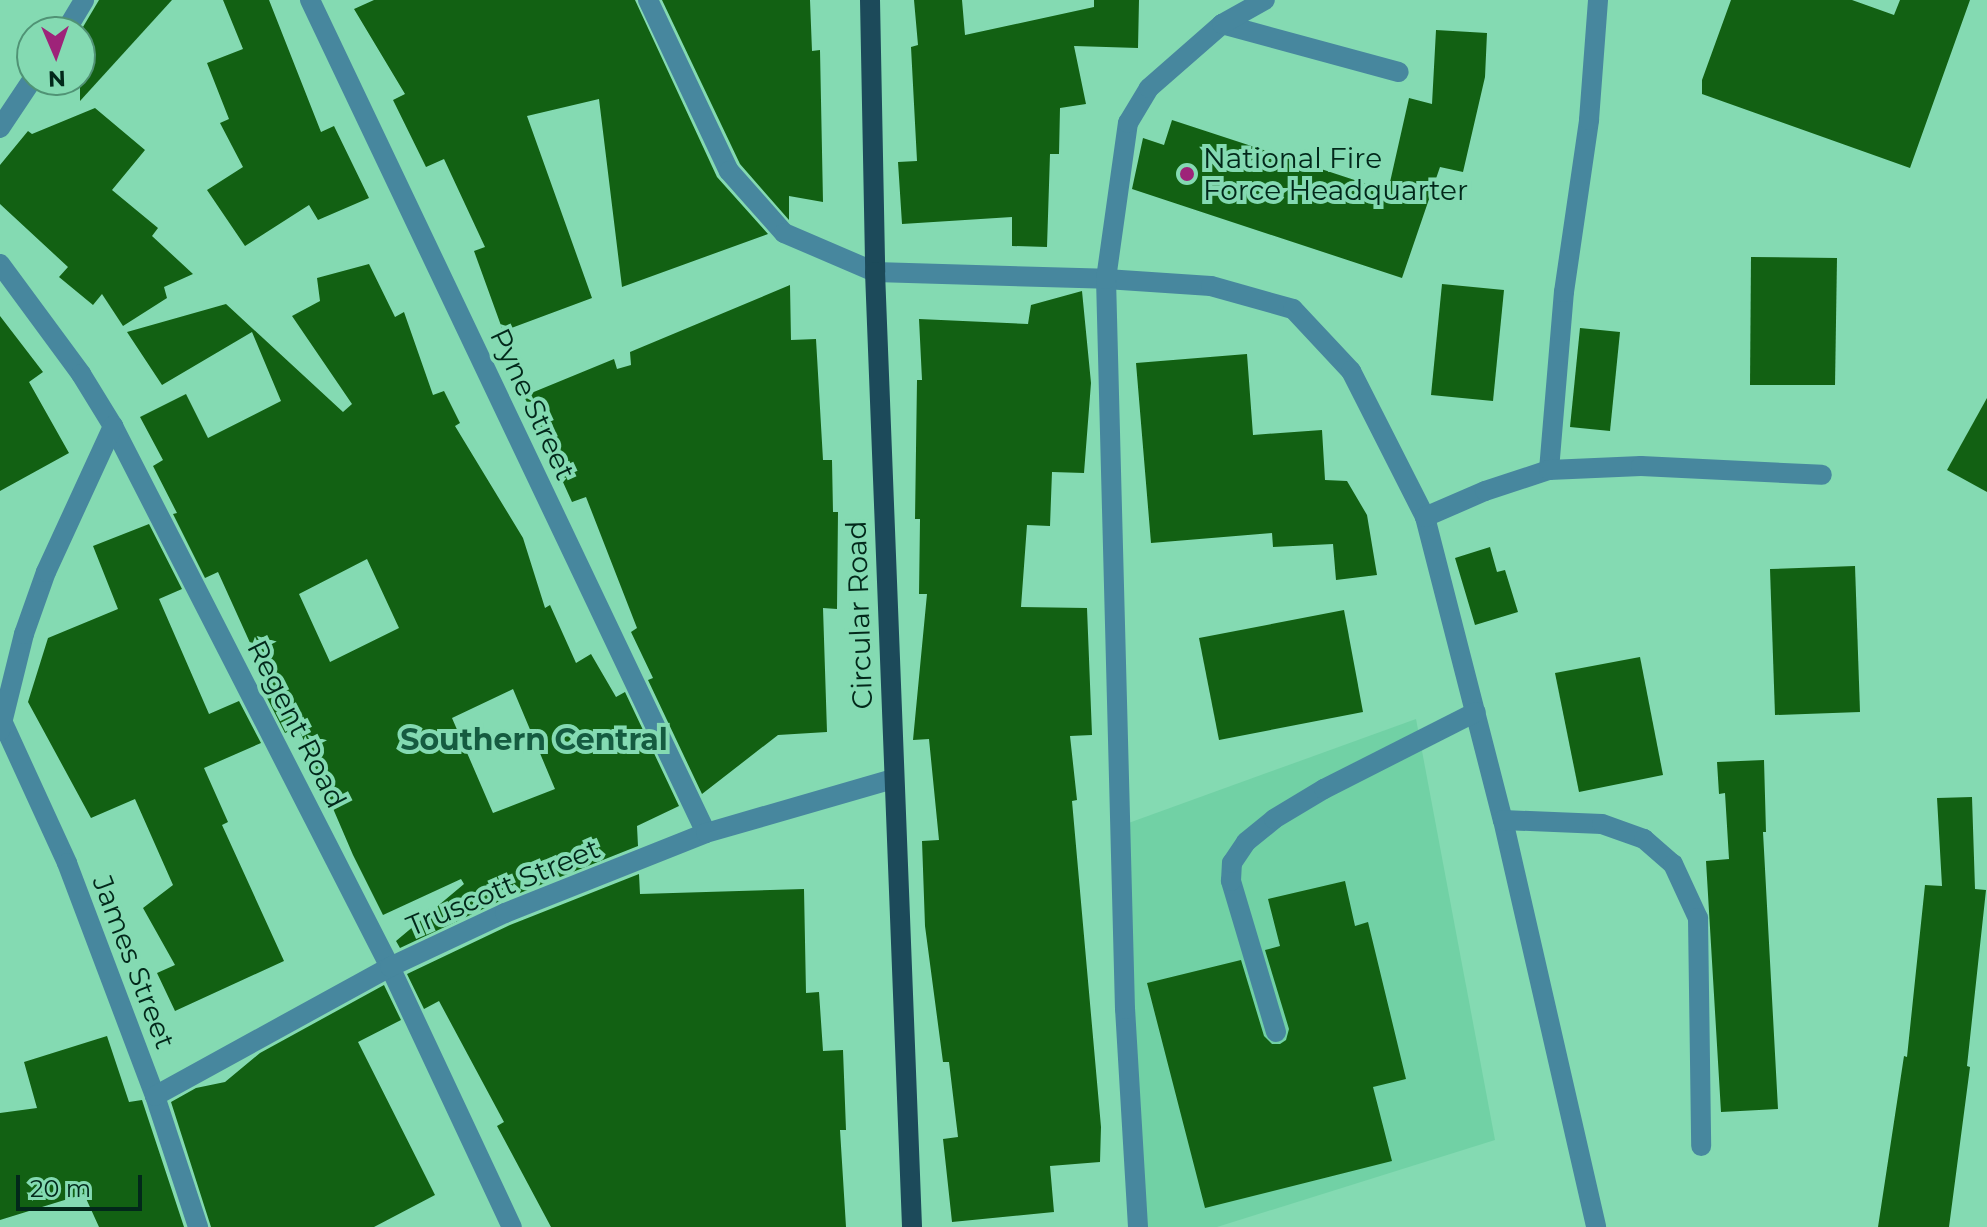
<!DOCTYPE html>
<style>
body{margin:0}
#map{position:relative;width:1987px;height:1227px;overflow:hidden;background:#84dab2;font-family:Montserrat,sans-serif}
div>[style]{position:absolute}
.built>*{inset:0;background:#71d1a5}
.building>*{inset:0;background:#126113}
.minor>*{height:20px;margin:-10px;padding:0 10px;transform-origin:10px;border-radius:10px;background:#47879e}
.major>*{height:20px;margin:-10px;padding:0 10px;transform-origin:10px;border-radius:10px;background:#1c4a5a}
.dots>*{width:22px;height:22px;translate:-50% -50%;box-sizing:border-box;border:4px solid #84dab2;border-radius:50%}
span{translate:-50% -50%;white-space:nowrap;text-align:center;line-height:1.15;-webkit-text-stroke:8px #84dab2;paint-order:stroke}
.poi-label{font-size:28px;color:#02281a}
.left{translate:0 -50%;text-align:left}
.street-label{font-size:28px;color:#02281a}
.neighbourhood-label{font-size:30px;color:#155b40;font-weight:700}
.north{position:absolute;left:16px;top:16px;width:80px;height:80px;box-sizing:border-box;background:#84dab2;border:2px solid #509375;border-radius:50%;rotate:178deg;font-size:22px;font-weight:700;line-height:32px;text-align:center;color:#02281a}
.north::after{content:'';display:block;margin:auto;width:28px;height:36px;background:#9e2379;clip-path:polygon(50% 0,100% 100%,50% 72%,0 100%)}
.scale{position:absolute;left:16px;top:1175px;width:126px;height:36px;box-sizing:border-box;border:4px solid #02281a;border-top:0;padding-left:10px;font-size:24px;line-height:28px;white-space:nowrap;color:#02281a;-webkit-text-stroke:6px #84dab2;paint-order:stroke}
</style>
<div id="map">
<div class="built">
<div style="clip-path:polygon(1416px 719px,1495px 1140px,1217px 1227px,1139px 1227px,1112px 829px)"></div>
</div>
<div class="building">
<div style="clip-path:polygon(99px 0,172px 0,80px 101px,80px 32px)"></div>
<div style="clip-path:polygon(223px 0,269px 0,321px 132px,334px 126px,369px 198px,318px 220px,309px 205px,245px 246px,207px 190px,243px 167px,220px 123px,229px 119px,207px 63px,243px 49px)"></div>
<div style="clip-path:polygon(374px 0,635px 0,717px 177px,768px 234px,622px 287px,599px 99px,527px 116px,592px 298px,503px 331px,474px 251px,485px 247px,444px 159px,426px 167px,393px 100px,405px 94px,354px 9px)"></div>
<div style="clip-path:polygon(662px 0,810px 0,812px 51px,820px 50px,823px 202px,789px 196px,789px 220px,740px 164px)"></div>
<div style="clip-path:polygon(914px 0,962px 0,965px 35px,1094px 7px,1094px 0,1139px 0,1138px 48px,1074px 46px,1086px 104px,1060px 108px,1059px 154px,1050px 154px,1047px 247px,1012px 246px,1012px 217px,902px 224px,898px 162px,917px 161px,911px 47px,918px 45px)"></div>
<div style="clip-path:polygon(1731px 0,1852px 0,1894px 15px,1900px 0,1970px 0,1910px 168px,1702px 94px,1702px 80px)"></div>
<div style="clip-path:polygon(1436px 30px,1487px 33px,1485px 77px,1463px 172px,1440px 167px,1402px 278px,1132px 189px,1143px 138px,1164px 145px,1172px 120px,1388px 191px,1409px 98px,1432px 104px)"></div>
<div style="clip-path:polygon(95px 108px,145px 150px,112px 190px,158px 228px,152px 236px,193px 274px,164px 287px,167px 298px,123px 326px,102px 294px,93px 305px,59px 277px,68px 267px,0 204px,0 165px,28px 131px,32px 134px)"></div>
<div style="clip-path:polygon(1751px 257px,1837px 258px,1835px 385px,1750px 385px)"></div>
<div style="clip-path:polygon(evenodd,369px 264px,395px 317px,404px 312px,433px 395px,444px 391px,460px 423px,455px 426px,523px 538px,545px 608px,550px 605px,576px 663px,591px 654px,616px 697px,625px 692px,679px 806px,637px 826px,638px 846px,500px 901px,400px 948px,396px 941px,464px 884px,461px 879px,383px 915px,353px 855px,298px 727px,285px 733px,263px 690px,270px 687px,218px 572px,205px 578px,173px 514px,177px 513px,153px 466px,163px 460px,140px 417px,186px 394px,208px 438px,281px 401px,252px 332px,162px 385px,127px 332px,226px 304px,343px 412px,352px 404px,292px 316px,320px 301px,317px 278px,369px 264px,367px 559px,399px 628px,330px 662px,299px 594px,367px 559px,369px 264px,513px 689px,555px 789px,493px 813px,452px 718px,513px 689px)"></div>
<div style="clip-path:polygon(1442px 284px,1504px 290px,1493px 401px,1431px 395px)"></div>
<div style="clip-path:polygon(790px 285px,791px 340px,816px 339px,823px 460px,832px 460px,833px 512px,838px 512px,837px 609px,823px 608px,827px 732px,778px 735px,702px 794px,648px 680px,653px 678px,631px 632px,637px 628px,586px 497px,572px 502px,524px 396px,614px 359px,617px 369px,631px 365px,630px 352px)"></div>
<div style="clip-path:polygon(1082px 291px,1091px 383px,1084px 473px,1052px 472px,1050px 526px,1027px 525px,1021px 607px,1087px 608px,1092px 735px,1070px 736px,1077px 800px,1072px 801px,1101px 1127px,1100px 1162px,1050px 1166px,1054px 1212px,952px 1222px,943px 1139px,958px 1137px,949px 1062px,943px 1062px,925px 926px,922px 841px,939px 840px,929px 739px,913px 740px,927px 594px,919px 594px,920px 519px,915px 519px,917px 380px,922px 380px,919px 319px,1028px 324px,1031px 305px)"></div>
<div style="clip-path:polygon(0 316px,43px 372px,29px 382px,69px 453px,0 491px)"></div>
<div style="clip-path:polygon(1580px 328px,1620px 332px,1610px 431px,1570px 427px)"></div>
<div style="clip-path:polygon(1247px 354px,1253px 435px,1322px 430px,1325px 480px,1347px 481px,1367px 515px,1377px 575px,1336px 580px,1333px 544px,1273px 547px,1272px 533px,1151px 543px,1136px 363px)"></div>
<div style="clip-path:polygon(1987px 398px,1987px 492px,1947px 470px)"></div>
<div style="clip-path:polygon(149px 524px,182px 589px,159px 599px,209px 714px,239px 701px,261px 743px,204px 768px,228px 822px,222px 825px,284px 961px,175px 1011px,157px 973px,175px 965px,143px 908px,173px 885px,135px 799px,91px 818px,28px 702px,48px 638px,118px 609px,93px 546px)"></div>
<div style="clip-path:polygon(1490px 547px,1497px 572px,1505px 570px,1518px 612px,1475px 625px,1455px 558px)"></div>
<div style="clip-path:polygon(1855px 566px,1860px 712px,1775px 715px,1770px 569px)"></div>
<div style="clip-path:polygon(1344px 610px,1363px 712px,1219px 740px,1199px 638px)"></div>
<div style="clip-path:polygon(1640px 657px,1663px 775px,1579px 792px,1555px 673px)"></div>
<div style="clip-path:polygon(1764px 760px,1766px 832px,1763px 832px,1778px 1109px,1721px 1112px,1706px 861px,1729px 859px,1725px 793px,1719px 794px,1717px 762px)"></div>
<div style="clip-path:polygon(1972px 797px,1975px 889px,1986px 890px,1967px 1066px,1970px 1067px,1949px 1227px,1878px 1227px,1904px 1056px,1907px 1057px,1925px 885px,1942px 886px,1937px 798px)"></div>
<div style="clip-path:polygon(639px 874px,640px 894px,804px 889px,806px 993px,819px 992px,823px 1051px,843px 1050px,846px 1130px,840px 1130px,846px 1227px,551px 1227px,497px 1126px,504px 1122px,439px 1001px,424px 1009px,407px 974px,510px 925px)"></div>
<div style="clip-path:polygon(1345px 881px,1355px 926px,1368px 922px,1406px 1079px,1373px 1087px,1392px 1161px,1205px 1208px,1147px 983px,1241px 960px,1264px 1036px,1272px 1044px,1280px 1044px,1286px 1040px,1289px 1029px,1265px 950px,1280px 946px,1268px 899px)"></div>
<div style="clip-path:polygon(384px 985px,401px 1020px,358px 1042px,435px 1195px,374px 1227px,211px 1227px,171px 1102px,196px 1088px,225px 1082px,260px 1053px)"></div>
<div style="clip-path:polygon(107px 1036px,129px 1102px,142px 1100px,184px 1227px,99px 1227px,84px 1194px,0 1220px,0 1113px,37px 1108px,24px 1062px)"></div>
</div>
<div class="minor">
<div style="left:310px;top:0;width:922px;rotate:64.57deg"></div>
<div style="left:648px;top:0;width:189px;rotate:64.7deg"></div>
<div style="left:729px;top:171px;width:83px;rotate:48.4deg"></div>
<div style="left:784px;top:233px;width:99px;rotate:23.2deg"></div>
<div style="left:875px;top:272px;width:231px;rotate:1.7deg"></div>
<div style="left:1106px;top:279px;width:105px;rotate:3.8deg"></div>
<div style="left:1211px;top:286px;width:85px;rotate:15.7deg"></div>
<div style="left:1293px;top:309px;width:85px;rotate:46.9deg"></div>
<div style="left:1351px;top:371px;width:164px;rotate:63.1deg"></div>
<div style="left:1425px;top:517px;width:313px;rotate:75.6deg"></div>
<div style="left:1503px;top:820px;width:417px;rotate:77.1deg"></div>
<div style="left:1222px;top:24px;width:183px;rotate:15.2deg"></div>
<div style="left:65px;top:32px;width:37px;rotate:-59deg"></div>
<div style="left:0;top:128px;width:58px;rotate:-56.3deg"></div>
<div style="left:0;top:264px;width:137px;rotate:53.6deg"></div>
<div style="left:81px;top:374px;width:61px;rotate:58.4deg"></div>
<div style="left:113px;top:426px;width:608px;rotate:62.89deg"></div>
<div style="left:390px;top:967px;width:287px;rotate:64.9deg"></div>
<div style="left:1549px;top:470px;width:179px;rotate:-85.2deg"></div>
<div style="left:1564px;top:292px;width:174px;rotate:-81.7deg"></div>
<div style="left:1589px;top:120px;width:120px;rotate:-85.7deg"></div>
<div style="left:1425px;top:517px;width:65px;rotate:-23.4deg"></div>
<div style="left:1485px;top:491px;width:67px;rotate:-18.2deg"></div>
<div style="left:1549px;top:470px;width:92px;rotate:-2.5deg"></div>
<div style="left:1641px;top:466px;width:181px;rotate:2.8deg"></div>
<div style="left:3px;top:723px;width:154px;rotate:65.4deg"></div>
<div style="left:67px;top:863px;width:249px;rotate:69.3deg"></div>
<div style="left:155px;top:1096px;width:138px;rotate:71.8deg"></div>
<div style="left:0;top:731px;width:100px;rotate:-76.1deg"></div>
<div style="left:24px;top:634px;width:66px;rotate:-70.5deg"></div>
<div style="left:46px;top:572px;width:161px;rotate:-65.3deg"></div>
<div style="left:1503px;top:820px;width:99px;rotate:2.3deg"></div>
<div style="left:1602px;top:824px;width:45px;rotate:19.7deg"></div>
<div style="left:1644px;top:839px;width:38px;rotate:41deg"></div>
<div style="left:1673px;top:864px;width:60px;rotate:65.2deg"></div>
<div style="left:1698px;top:918px;width:228px;rotate:89.2deg"></div>
<div style="left:1276px;top:1032px;width:158px;rotate:-106.6deg"></div>
<div style="left:1231px;top:881px;width:18px;rotate:-87deg"></div>
<div style="left:1232px;top:863px;width:25px;rotate:-56deg"></div>
<div style="left:1246px;top:842px;width:36px;rotate:-39deg"></div>
<div style="left:1274px;top:819px;width:58px;rotate:-31deg"></div>
<div style="left:1324px;top:789px;width:170px;rotate:-26.9deg"></div>
<div style="left:155px;top:1096px;width:268px;rotate:-28.8deg"></div>
<div style="left:390px;top:967px;width:127px;rotate:-25.2deg"></div>
<div style="left:505px;top:913px;width:216px;rotate:-21.7deg"></div>
<div style="left:706px;top:833px;width:195px;rotate:-16.1deg"></div>
<div style="left:1138px;top:1227px;width:218px;rotate:-93.4deg"></div>
<div style="left:1125px;top:1009px;width:730px;rotate:-91.49deg"></div>
<div style="left:1106px;top:279px;width:158px;rotate:-82deg"></div>
<div style="left:1128px;top:123px;width:41px;rotate:-59deg"></div>
<div style="left:1149px;top:88px;width:97px;rotate:-41.2deg"></div>
<div style="left:1222px;top:24px;width:49px;rotate:-29.2deg"></div>
</div>
<div class="major">
<div style="left:870px;top:0;width:272px;rotate:88.9deg"></div>
<div style="left:875px;top:272px;width:956px;rotate:87.78deg"></div>
</div>
<div class="dots">
<div style="left:1187px;top:174px;background:#9e2379"></div>
</div>
<div class="poi-label">
<span class="left" style="left:1203px;top:174px">National Fire<br>Force Headquarter</span>
</div>
<div class="street-label">
<span style="left:533px;top:404px;rotate:65deg">Pyne Street</span>
<span style="left:859px;top:615px;rotate:-92deg">Circular Road</span>
<span style="left:297px;top:724px;rotate:63deg">Regent Road</span>
<span style="left:503px;top:887px;rotate:-23deg">Truscott Street</span>
<span style="left:134px;top:962px;rotate:69deg">James Street</span>
</div>
<div class="neighbourhood-label">
<span style="left:534px;top:740px">Southern Central</span>
</div>
<div class="north">N</div>
<div class="scale">20 m</div>
</div>
